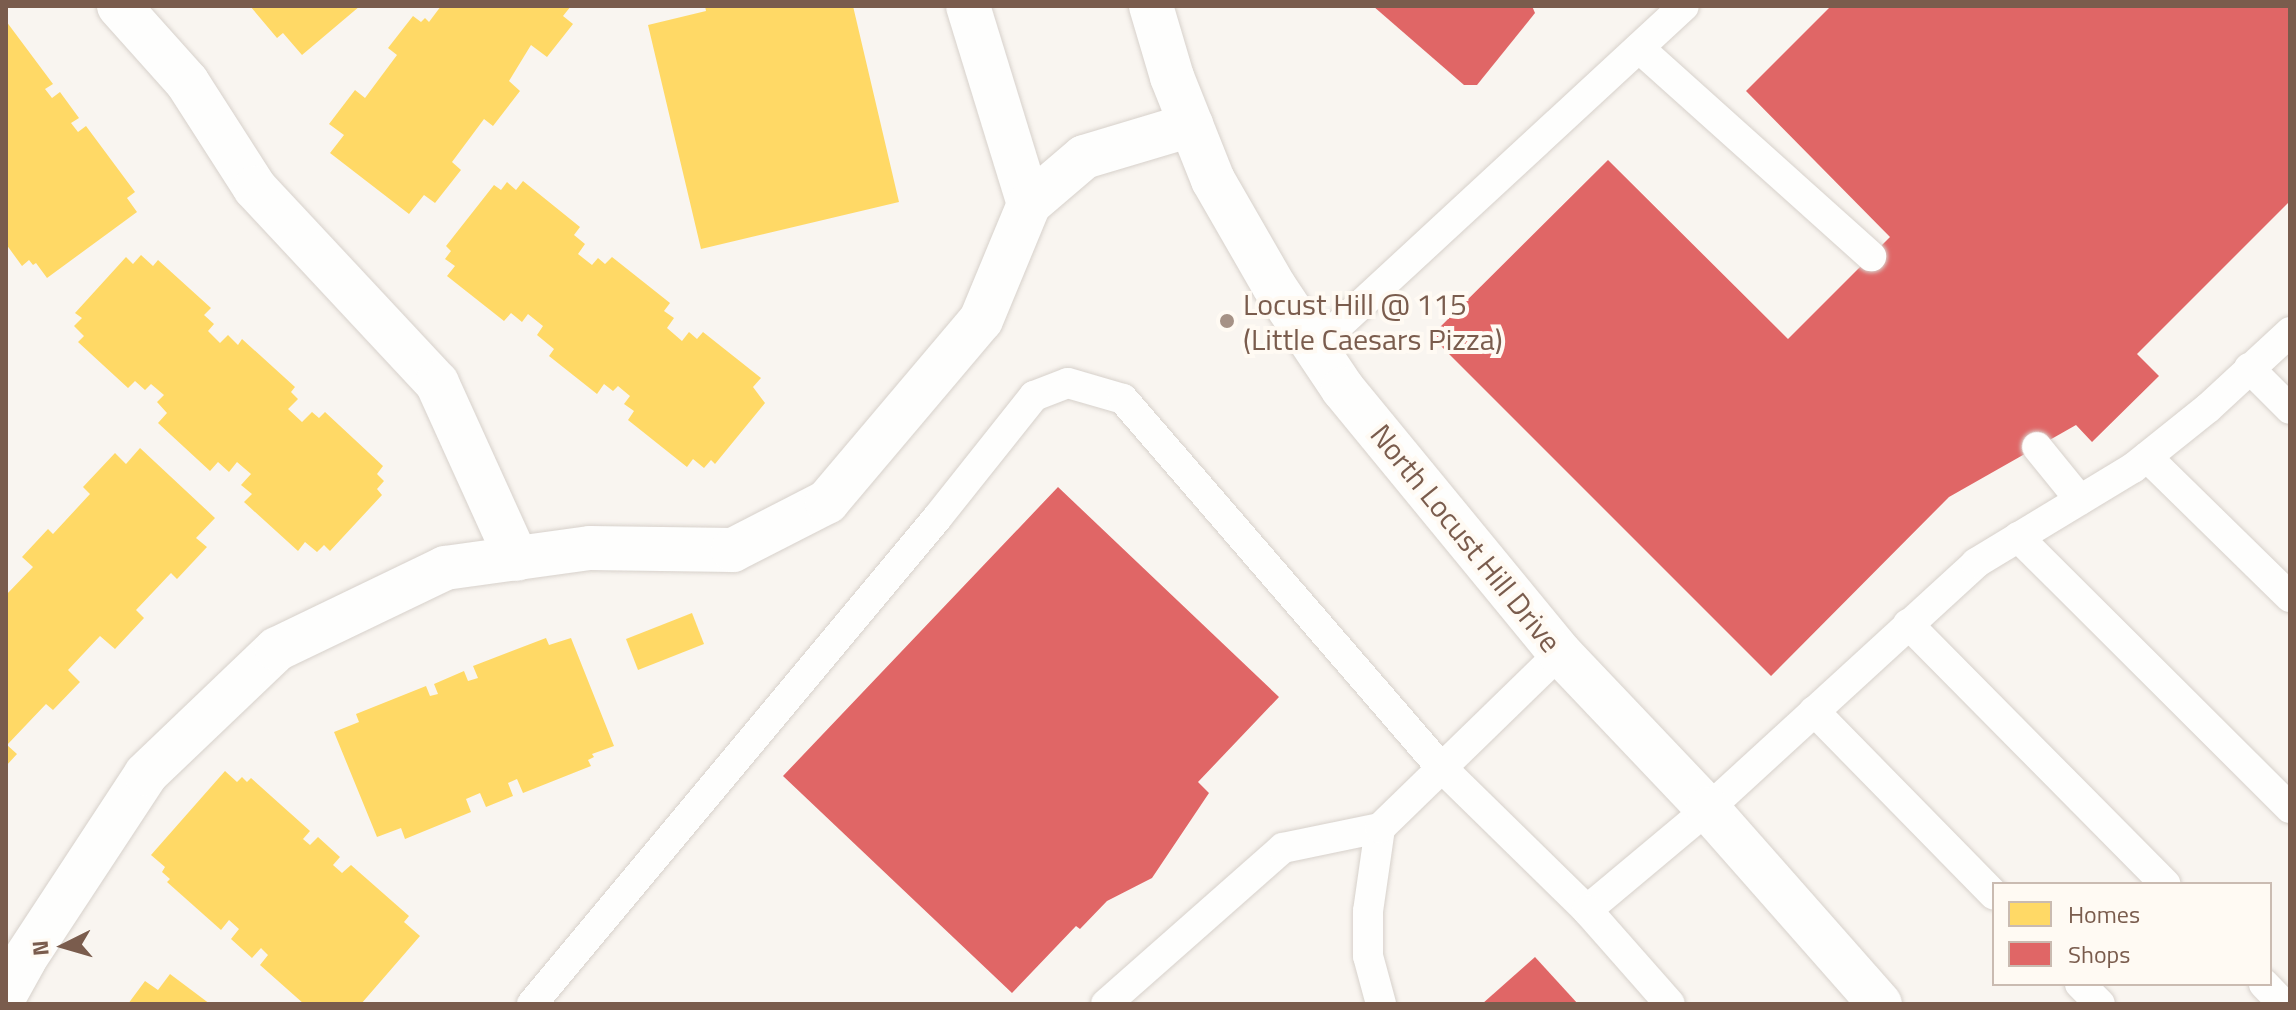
<!DOCTYPE html>
<style>
body{margin:0}
#map{position:relative;width:2296px;height:1010px;overflow:hidden;background:#f9f5f0;font-family:"Titillium Web",sans-serif}
div>[style]{position:absolute}
.homes>*{inset:0;background:#ffd966}
.shops>*{inset:0;background:#e06666}
.roads{filter:drop-shadow(0 0 2px #d7d1cb) drop-shadow(0 0 2px #d7d1cb)}
.service>*{height:30px;margin:-15px;padding:0 15px;transform-origin:15px;border-radius:15px;background:#fefefd}
.minor>*{height:44px;margin:-22px;padding:0 22px;transform-origin:22px;border-radius:22px;background:#fefefd}
.tertiary>*{height:44px;margin:-22px;padding:0 22px;transform-origin:22px;border-radius:22px;background:#fefefd}
.dots>*{width:22px;height:22px;translate:-50% -50%;box-sizing:border-box;border:4px solid #fffaf3;border-radius:50%}
span{translate:-50% -50%;white-space:nowrap;text-align:center;line-height:1.15;-webkit-text-stroke:8px #fffaf3;paint-order:stroke}
.poi-label{font-size:30px;color:#7a5c4d}
.left{translate:0 -50%;text-align:left}
.street-label{font-size:30px;color:#7a5c4d}
.frame{position:absolute;inset:0;border:8px solid #7a5c4d;pointer-events:none}
.legend{position:absolute;left:1992px;top:882px;width:280px;height:104px;box-sizing:border-box;background:#fffaf3;border:2px solid #cabbb1;margin:0;padding:10px 14px;list-style:none;font-size:24px;color:#7a5c4d}
.legend li{display:flex;align-items:center;gap:16px;height:40px}
.legend b{width:40px;border:2px solid #cabbb1}
.north{position:absolute;left:24px;top:906px;width:80px;height:80px;-webkit-text-stroke:6px #fffaf3;paint-order:stroke;rotate:265deg;font-size:22px;font-weight:700;line-height:32px;text-align:center;color:#7a5c4d}
.north::after{content:'';display:block;margin:auto;width:28px;height:36px;background:#7a5c4d;clip-path:polygon(50% 0,100% 100%,50% 72%,0 100%)}
</style>
<div id="map">
<div class="homes">
<div style="clip-path:polygon(250px 6px,360px 6px,302px 55px,283px 33px,277px 38px)"></div>
<div style="clip-path:polygon(441px 6px,571px 6px,563px 16px,573px 24px,547px 57px,531px 45px,509px 81px,520px 91px,493px 126px,484px 119px,452px 162px,461px 170px,435px 203px,424px 195px,409px 214px,330px 153px,344px 135px,329px 124px,355px 90px,365px 98px,397px 55px,388px 48px,413px 16px,421px 22px,425px 18px,429px 22px)"></div>
<div style="clip-path:polygon(705px 6px,853px 6px,899px 202px,701px 249px,648px 25px,706px 11px)"></div>
<div style="clip-path:polygon(6px 21px,53px 84px,45px 89px,52px 98px,60px 92px,79px 118px,71px 123px,78px 132px,86px 126px,135px 192px,127px 198px,137px 212px,47px 278px,36px 263px,33px 265px,29px 260px,22px 266px,6px 244px)"></div>
<div style="clip-path:polygon(523px 181px,580px 227px,574px 235px,585px 244px,578px 254px,592px 265px,598px 258px,605px 264px,612px 257px,670px 303px,664px 311px,674px 318px,667px 328px,682px 341px,689px 332px,697px 339px,703px 332px,761px 378px,753px 387px,765px 403px,715px 464px,711px 460px,704px 468px,693px 459px,687px 467px,628px 420px,634px 411px,624px 404px,630px 396px,618px 386px,613px 391px,604px 384px,597px 394px,549px 356px,554px 349px,537px 335px,543px 326px,528px 314px,522px 322px,511px 313px,504px 321px,447px 276px,455px 266px,445px 259px,451px 251px,446px 246px,494px 185px,501px 190px,507px 182px,516px 190px)"></div>
<div style="clip-path:polygon(141px 255px,153px 266px,158px 260px,211px 308px,204px 315px,214px 324px,208px 331px,220px 343px,228px 335px,238px 345px,242px 339px,295px 387px,291px 392px,298px 399px,288px 409px,302px 422px,312px 412px,319px 418px,325px 412px,383px 466px,377px 474px,384px 481px,377px 489px,382px 495px,330px 551px,324px 545px,317px 552px,305px 542px,298px 551px,244px 502px,252px 494px,241px 485px,251px 474px,237px 462px,229px 472px,218px 462px,210px 471px,158px 423px,167px 413px,157px 402px,164px 395px,151px 384px,145px 390px,135px 381px,128px 388px,78px 342px,84px 336px,74px 326px,82px 318px,75px 313px,126px 257px,133px 264px)"></div>
<div style="clip-path:polygon(140px 448px,215px 518px,196px 538px,207px 547px,177px 579px,171px 573px,136px 610px,144px 618px,115px 649px,100px 636px,68px 670px,80px 682px,53px 710px,46px 704px,7px 745px,17px 754px,6px 766px,6px 595px,33px 567px,22px 557px,48px 529px,53px 534px,90px 494px,83px 487px,115px 453px,126px 464px)"></div>
<div style="clip-path:polygon(692px 613px,704px 644px,638px 670px,626px 639px)"></div>
<div style="clip-path:polygon(546px 638px,549px 645px,571px 638px,614px 746px,592px 754px,594px 757px,588px 760px,591px 766px,523px 793px,517px 779px,508px 783px,513px 796px,486px 807px,480px 793px,466px 799px,471px 812px,405px 839px,401px 828px,377px 837px,334px 732px,359px 722px,356px 714px,426px 686px,430px 696px,438px 694px,434px 684px,464px 671px,468px 681px,478px 678px,473px 666px)"></div>
<div style="clip-path:polygon(225px 771px,237px 782px,242px 777px,247px 782px,251px 778px,310px 831px,303px 839px,310px 845px,318px 837px,340px 857px,333px 865px,342px 873px,351px 865px,409px 916px,404px 922px,420px 936px,361px 1004px,304px 1004px,260px 965px,268px 955px,261px 948px,252px 958px,231px 939px,239px 929px,229px 920px,221px 930px,167px 882px,170px 879px,162px 872px,165px 867px,151px 855px)"></div>
<div style="clip-path:polygon(170px 974px,210px 1004px,128px 1004px,145px 981px,158px 990px)"></div>
</div>
<div class="shops">
<div style="clip-path:polygon(1373px 6px,1532px 6px,1535px 13px,1477px 85px,1464px 85px)"></div>
<div style="clip-path:polygon(1831px 6px,2290px 6px,2290px 201px,2137px 354px,2159px 376px,2092px 442px,2076px 425px,1949px 497px,1771px 676px,1431px 336px,1608px 160px,1788px 339px,1890px 237px,1746px 91px)"></div>
<div style="clip-path:polygon(1058px 487px,1279px 697px,1198px 782px,1209px 793px,1152px 878px,1107px 901px,1080px 929px,1076px 926px,1012px 993px,783px 776px)"></div>
<div style="clip-path:polygon(1535px 957px,1578px 1004px,1482px 1004px)"></div>
</div>
<div class="roads">
<div class="service">
<div style="left:1639px;top:48px;width:312px;rotate:41.9deg"></div>
<div style="left:1315px;top:347px;width:502px;rotate:-42.74deg"></div>
<div style="left:2249px;top:368px;width:58px;rotate:45deg"></div>
<div style="left:2037px;top:447px;width:68px;rotate:50.9deg"></div>
<div style="left:2147px;top:457px;width:200px;rotate:44.4deg"></div>
<div style="left:2018px;top:537px;width:384px;rotate:44.9deg"></div>
<div style="left:1908px;top:624px;width:366px;rotate:45.3deg"></div>
<div style="left:1814px;top:711px;width:257px;rotate:45.6deg"></div>
<div style="left:1380px;top:828px;width:84px;rotate:98.2deg"></div>
<div style="left:1368px;top:911px;width:45px;rotate:90deg"></div>
<div style="left:1368px;top:956px;width:50px;rotate:74.8deg"></div>
<div style="left:1587px;top:910px;width:158px;rotate:-39.9deg"></div>
<div style="left:1708px;top:809px;width:364px;rotate:-42.5deg"></div>
<div style="left:1976px;top:563px;width:184px;rotate:-31.2deg"></div>
<div style="left:2133px;top:468px;width:96px;rotate:-38.7deg"></div>
<div style="left:2208px;top:408px;width:112px;rotate:-42.8deg"></div>
<div style="left:2080px;top:984px;width:28px;rotate:45deg"></div>
<div style="left:2264px;top:984px;width:28px;rotate:46deg"></div>
<div style="left:532px;top:1004px;width:633px;rotate:-50.19deg"></div>
<div style="left:937px;top:518px;width:156px;rotate:-51.5deg"></div>
<div style="left:1034px;top:396px;width:36px;rotate:-21deg"></div>
<div style="left:1068px;top:383px;width:57px;rotate:16.2deg"></div>
<div style="left:1123px;top:399px;width:488px;rotate:49.2deg"></div>
<div style="left:1442px;top:768px;width:203px;rotate:44.4deg"></div>
<div style="left:1587px;top:910px;width:125px;rotate:48.6deg"></div>
<div style="left:1106px;top:1004px;width:236px;rotate:-41.4deg"></div>
<div style="left:1283px;top:848px;width:99px;rotate:-11.7deg"></div>
<div style="left:1380px;top:828px;width:251px;rotate:-44.2deg"></div>
</div>
<div class="minor">
<div style="left:119px;top:6px;width:102px;rotate:48.2deg"></div>
<div style="left:187px;top:82px;width:126px;rotate:57.3deg"></div>
<div style="left:255px;top:188px;width:267px;rotate:47deg"></div>
<div style="left:437px;top:383px;width:193px;rotate:65.6deg"></div>
<div style="left:968px;top:6px;width:207px;rotate:72.9deg"></div>
<div style="left:6px;top:993px;width:38px;rotate:-61deg"></div>
<div style="left:24px;top:960px;width:222px;rotate:-56.7deg"></div>
<div style="left:146px;top:774px;width:181px;rotate:-43.7deg"></div>
<div style="left:277px;top:649px;width:187px;rotate:-25.7deg"></div>
<div style="left:445px;top:568px;width:146px;rotate:-7.9deg"></div>
<div style="left:590px;top:548px;width:143px;rotate:0.8deg"></div>
<div style="left:733px;top:550px;width:106px;rotate:-27.1deg"></div>
<div style="left:827px;top:502px;width:238px;rotate:-49.8deg"></div>
<div style="left:981px;top:320px;width:126px;rotate:-67.5deg"></div>
<div style="left:1029px;top:204px;width:72px;rotate:-40.5deg"></div>
<div style="left:1084px;top:157px;width:112px;rotate:-16.7deg"></div>
</div>
<div class="tertiary">
<div style="left:1151px;top:6px;width:74px;rotate:73.5deg"></div>
<div style="left:1172px;top:77px;width:111px;rotate:68.3deg"></div>
<div style="left:1213px;top:180px;width:122px;rotate:60.1deg"></div>
<div style="left:1274px;top:286px;width:124px;rotate:56.2deg"></div>
<div style="left:1343px;top:389px;width:342px;rotate:50.6deg"></div>
<div style="left:1560px;top:653px;width:215px;rotate:46.5deg"></div>
<div style="left:1708px;top:809px;width:260px;rotate:48.6deg"></div>
</div>
</div>
<div class="dots">
<div style="left:1227px;top:321px;background:#a69286"></div>
</div>
<div class="poi-label">
<span class="left" style="left:1243px;top:321px">Locust Hill @ 115<br>(Little Caesars Pizza)</span>
</div>
<div class="street-label">
<span style="left:1466px;top:538px;rotate:51deg">North Locust Hill Drive</span>
</div>
<div class="frame"></div>
<ul class="legend">
<li><b style="height:22px;background:#ffd966"></b>Homes</li>
<li><b style="height:22px;background:#e06666"></b>Shops</li>
</ul>
<div class="north">N</div>
</div>
